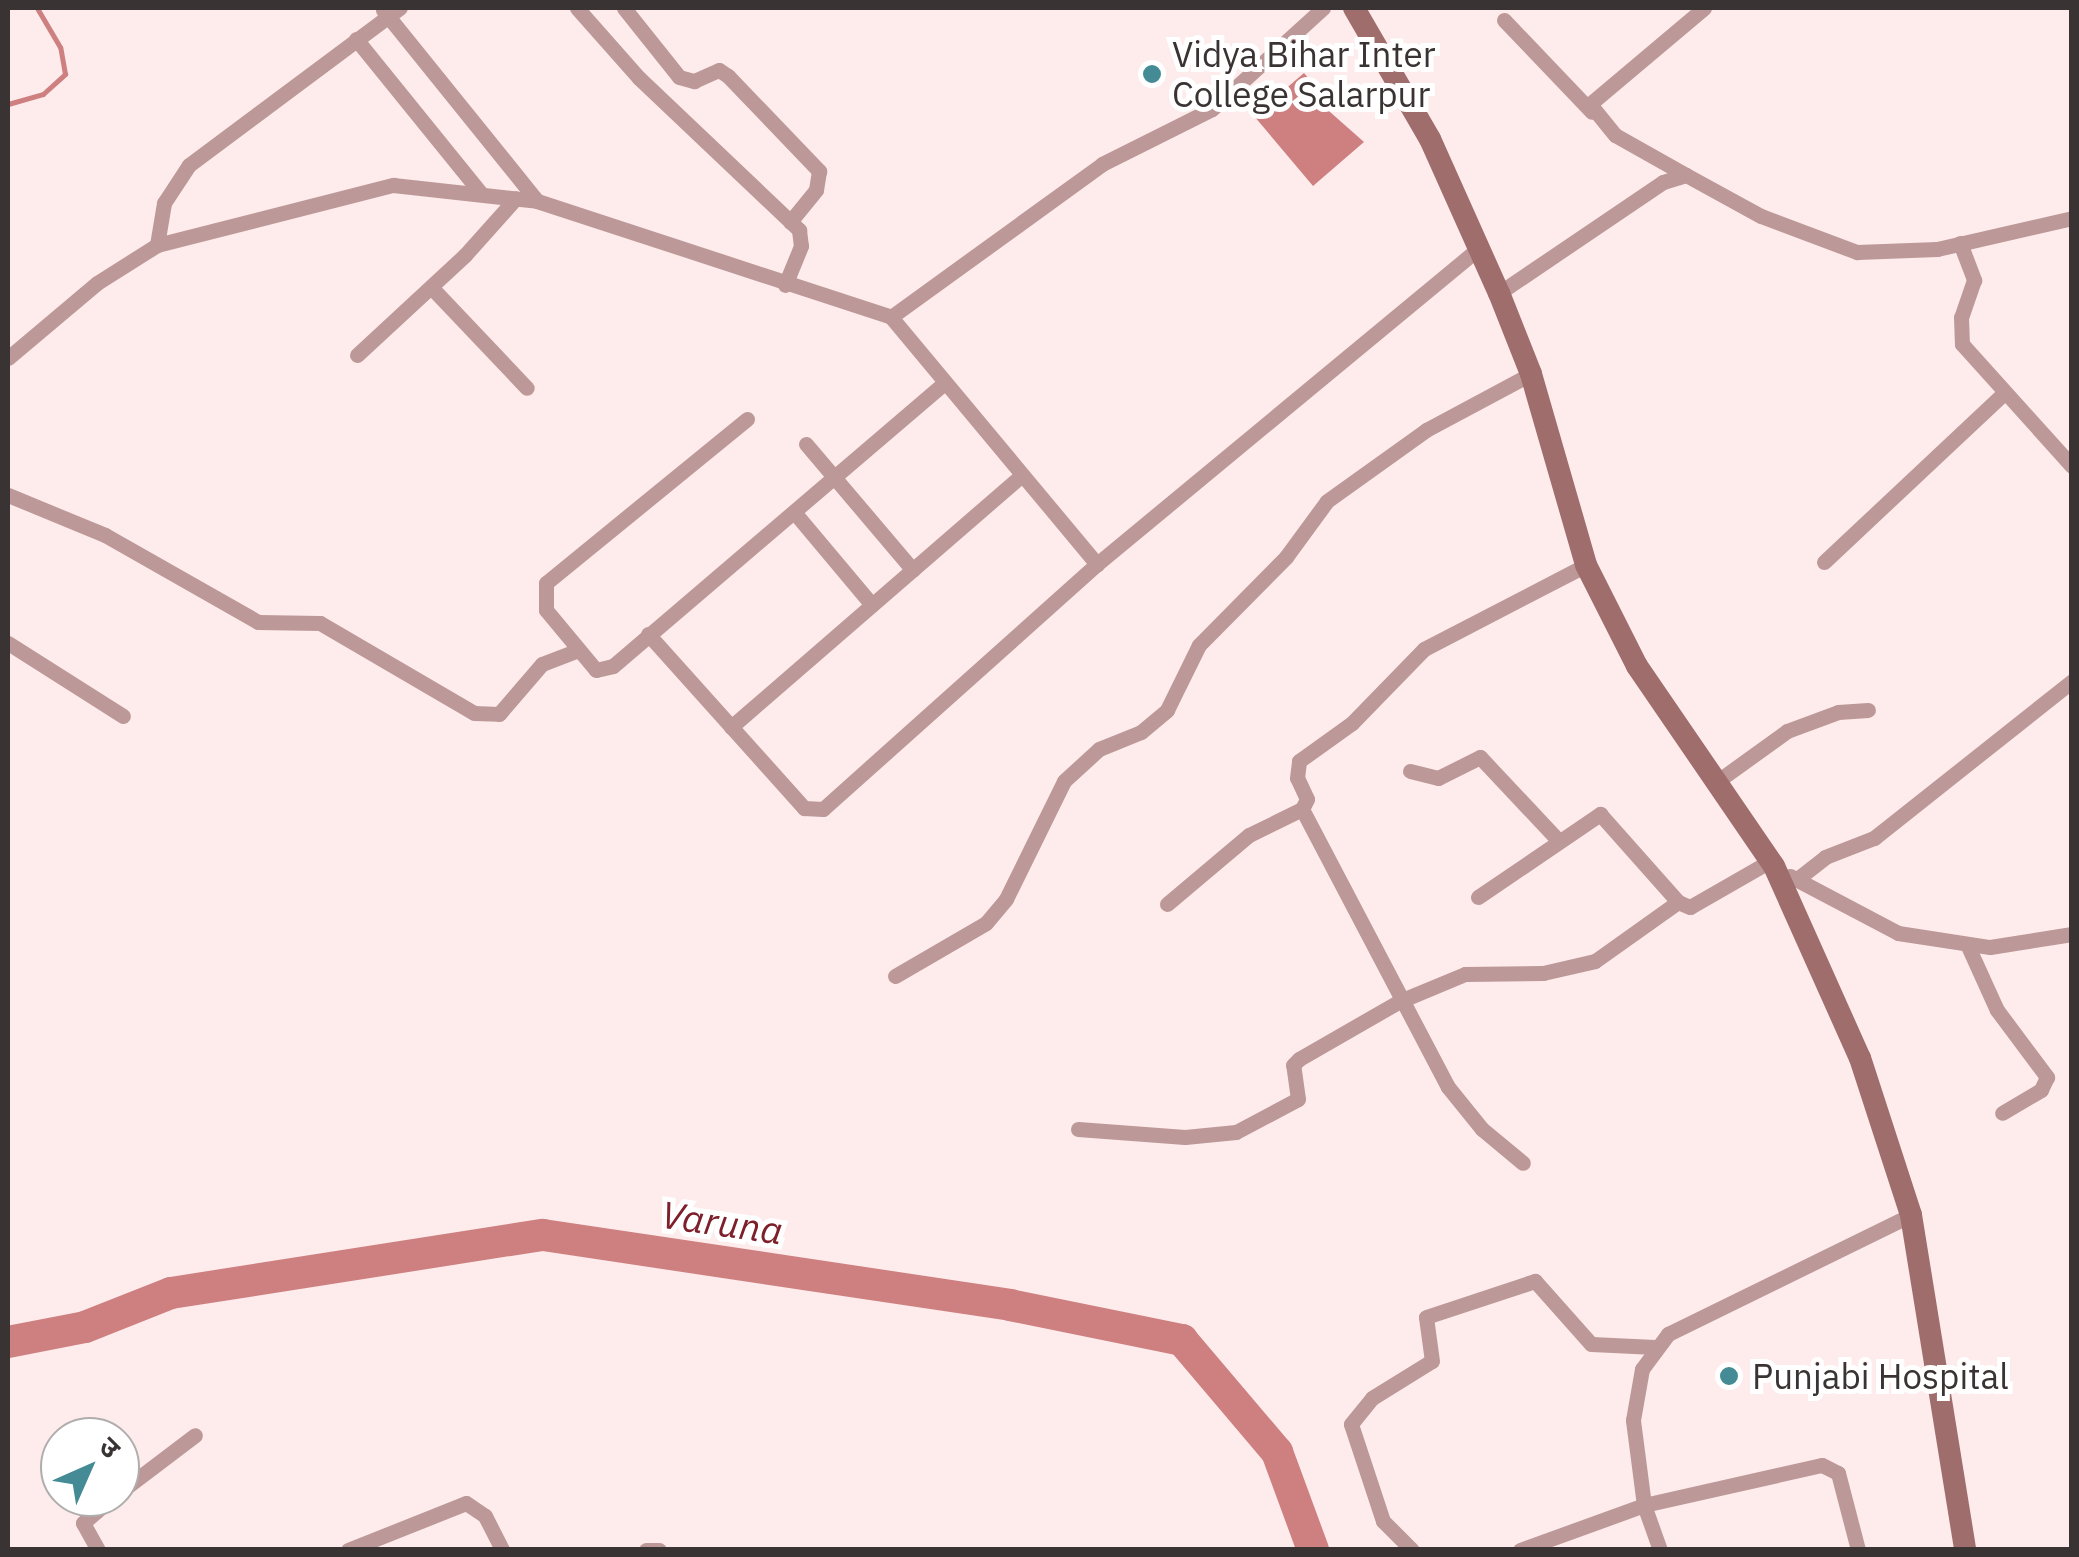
<!DOCTYPE html>
<meta charset="utf-8">
<style>
body{margin:0}
#map{position:relative;width:2079px;height:1557px;overflow:hidden;background:#feebeb;font-family:"IBM Plex Sans","Noto Sans Devanagari",sans-serif}
div>[style]{position:absolute}
.water>*{inset:0;background:#ce8081}
.stream>*{height:5px;margin:-2.5px;padding:0 2.5px;transform-origin:2.5px;border-radius:2.5px;background:#ce8081}
.river>*{height:32px;margin:-16px;padding:0 16px;transform-origin:16px;border-radius:16px;background:#ce8081}
.street>*{height:15px;margin:-7.5px;padding:0 7.5px;transform-origin:7.5px;border-radius:7.5px;background:#bc9898}
.secondary>*{height:22px;margin:-11px;padding:0 11px;transform-origin:11px;border-radius:11px;background:#a06d6d}
.dots>*{width:28px;height:28px;translate:-50% -50%;box-sizing:border-box;border:5px solid #fff;border-radius:50%}
span{translate:-50% -50%;white-space:nowrap;text-align:center;line-height:1.15;-webkit-text-stroke:10px #fff;paint-order:stroke}
.poi-label{font-size:35px;color:#3a3333}
.left{translate:0 -50%;text-align:left}
.water-label{font-size:38px;color:#7d202b;font-style:italic}
.frame{position:absolute;inset:0;border:10px solid #3a3333;pointer-events:none}
.north{position:absolute;left:40px;top:1417px;width:100px;height:100px;box-sizing:border-box;background:#fff;border:2px solid #b0adad;border-radius:50%;rotate:45deg;font-size:28px;font-weight:700;line-height:40px;text-align:center;color:#3a3333}
.north::after{content:'';display:block;margin:auto;width:35px;height:45px;background:#458b95;clip-path:polygon(50% 0,100% 100%,50% 72%,0 100%)}
</style>
<div id="map">
<div class="water">
<div style="clip-path:polygon(1304px 73px,1326px 99px,1321px 104px,1364px 142px,1313px 186px,1254px 116px)"></div>
</div>
<div class="stream">
<div style="left:8px;top:104px;width:36px;rotate:-16deg"></div>
<div style="left:43px;top:94px;width:30px;rotate:-42deg"></div>
<div style="left:65px;top:74px;width:27px;rotate:-100deg"></div>
<div style="left:60px;top:47px;width:45px;rotate:-120.5deg"></div>
</div>
<div class="river">
<div style="left:8px;top:1342px;width:78px;rotate:-11deg"></div>
<div style="left:85px;top:1327px;width:92px;rotate:-21.6deg"></div>
<div style="left:171px;top:1293px;width:376px;rotate:-8.9deg"></div>
<div style="left:543px;top:1235px;width:472px;rotate:8.5deg"></div>
<div style="left:1010px;top:1305px;width:176px;rotate:11.5deg"></div>
<div style="left:1182px;top:1340px;width:147px;rotate:49.7deg"></div>
<div style="left:1277px;top:1452px;width:104px;rotate:69.8deg"></div>
</div>
<div class="street">
<div style="left:577px;top:8px;width:94px;rotate:48.5deg"></div>
<div style="left:639px;top:78px;width:221px;rotate:43.5deg"></div>
<div style="left:799px;top:230px;width:16px;rotate:83deg"></div>
<div style="left:801px;top:246px;width:42px;rotate:112.3deg"></div>
<div style="left:624px;top:8px;width:88px;rotate:51.4deg"></div>
<div style="left:679px;top:77px;width:16px;rotate:15deg"></div>
<div style="left:694px;top:81px;width:27px;rotate:-24deg"></div>
<div style="left:719px;top:70px;width:11px;rotate:34deg"></div>
<div style="left:728px;top:76px;width:132px;rotate:46.2deg"></div>
<div style="left:819px;top:171px;width:19px;rotate:99deg"></div>
<div style="left:816px;top:190px;width:41px;rotate:129.1deg"></div>
<div style="left:383px;top:10px;width:245px;rotate:51.1deg"></div>
<div style="left:1504px;top:20px;width:127px;rotate:46.3deg"></div>
<div style="left:356px;top:39px;width:197px;rotate:51deg"></div>
<div style="left:1686px;top:175px;width:81px;rotate:-150.6deg"></div>
<div style="left:1615px;top:135px;width:40px;rotate:-129deg"></div>
<div style="left:1590px;top:104px;width:149px;rotate:-40.1deg"></div>
<div style="left:1960px;top:243px;width:40px;rotate:69deg"></div>
<div style="left:1974px;top:280px;width:39px;rotate:109deg"></div>
<div style="left:1961px;top:317px;width:27px;rotate:88deg"></div>
<div style="left:1962px;top:344px;width:164px;rotate:48deg"></div>
<div style="left:157px;top:245px;width:43px;rotate:-80.5deg"></div>
<div style="left:164px;top:203px;width:45px;rotate:-56.7deg"></div>
<div style="left:189px;top:165px;width:263px;rotate:-36.7deg"></div>
<div style="left:431px;top:287px;width:139px;rotate:46.5deg"></div>
<div style="left:1499px;top:293px;width:198px;rotate:-34.1deg"></div>
<div style="left:1663px;top:182px;width:24px;rotate:-17deg"></div>
<div style="left:1686px;top:175px;width:85px;rotate:28.7deg"></div>
<div style="left:1761px;top:216px;width:103px;rotate:20.6deg"></div>
<div style="left:1857px;top:252px;width:80px;rotate:-2.1deg"></div>
<div style="left:1937px;top:249px;width:139px;rotate:-12.9deg"></div>
<div style="left:891px;top:317px;width:322px;rotate:50.2deg"></div>
<div style="left:357px;top:355px;width:147px;rotate:-42.8deg"></div>
<div style="left:465px;top:255px;width:76px;rotate:-48.2deg"></div>
<div style="left:8px;top:358px;width:116px;rotate:-40.1deg"></div>
<div style="left:97px;top:283px;width:71px;rotate:-32.3deg"></div>
<div style="left:157px;top:245px;width:244px;rotate:-14.3deg"></div>
<div style="left:393px;top:185px;width:145px;rotate:6.3deg"></div>
<div style="left:537px;top:201px;width:373px;rotate:18.1deg"></div>
<div style="left:891px;top:317px;width:261px;rotate:-35.9deg"></div>
<div style="left:1102px;top:164px;width:123px;rotate:-26.6deg"></div>
<div style="left:1212px;top:109px;width:150px;rotate:-42.3deg"></div>
<div style="left:747px;top:419px;width:259px;rotate:140.8deg"></div>
<div style="left:546px;top:583px;width:27px;rotate:90deg"></div>
<div style="left:546px;top:610px;width:78px;rotate:50.2deg"></div>
<div style="left:596px;top:670px;width:17px;rotate:-13deg"></div>
<div style="left:613px;top:666px;width:433px;rotate:-40.5deg"></div>
<div style="left:806px;top:444px;width:165px;rotate:49.7deg"></div>
<div style="left:8px;top:495px;width:105px;rotate:22.4deg"></div>
<div style="left:105px;top:535px;width:176px;rotate:29.6deg"></div>
<div style="left:258px;top:622px;width:62px;rotate:0.9deg"></div>
<div style="left:320px;top:623px;width:178px;rotate:30.3deg"></div>
<div style="left:474px;top:713px;width:25px;rotate:2deg"></div>
<div style="left:499px;top:714px;width:66px;rotate:-49.3deg"></div>
<div style="left:542px;top:664px;width:39px;rotate:-21deg"></div>
<div style="left:794px;top:512px;width:121px;rotate:50deg"></div>
<div style="left:1824px;top:562px;width:247px;rotate:-43.2deg"></div>
<div style="left:648px;top:634px;width:234px;rotate:48.1deg"></div>
<div style="left:804px;top:808px;width:19px;rotate:3deg"></div>
<div style="left:823px;top:809px;width:368px;rotate:-41.8deg"></div>
<div style="left:1097px;top:564px;width:492px;rotate:-39.6deg"></div>
<div style="left:8px;top:643px;width:136px;rotate:32.4deg"></div>
<div style="left:731px;top:727px;width:384px;rotate:-40.9deg"></div>
<div style="left:1410px;top:771px;width:29px;rotate:14deg"></div>
<div style="left:1438px;top:778px;width:47px;rotate:-26.6deg"></div>
<div style="left:1480px;top:757px;width:114px;rotate:46.8deg"></div>
<div style="left:1715px;top:783px;width:89px;rotate:-35.8deg"></div>
<div style="left:1787px;top:731px;width:54px;rotate:-20.4deg"></div>
<div style="left:1838px;top:712px;width:30px;rotate:-4deg"></div>
<div style="left:1302px;top:809px;width:314px;rotate:62.3deg"></div>
<div style="left:1448px;top:1087px;width:54px;rotate:51deg"></div>
<div style="left:1482px;top:1129px;width:53px;rotate:39.7deg"></div>
<div style="left:1790px;top:876px;width:122px;rotate:27.8deg"></div>
<div style="left:1898px;top:933px;width:93px;rotate:8.7deg"></div>
<div style="left:1990px;top:947px;width:83px;rotate:-9deg"></div>
<div style="left:1796px;top:880px;width:37px;rotate:-38deg"></div>
<div style="left:1825px;top:857px;width:53px;rotate:-21.2deg"></div>
<div style="left:1874px;top:838px;width:253px;rotate:-38.4deg"></div>
<div style="left:1478px;top:897px;width:148px;rotate:-34.2deg"></div>
<div style="left:1600px;top:814px;width:118px;rotate:48.4deg"></div>
<div style="left:1678px;top:902px;width:13px;rotate:23deg"></div>
<div style="left:1690px;top:907px;width:92px;rotate:-29.9deg"></div>
<div style="left:1167px;top:904px;width:107px;rotate:-40.1deg"></div>
<div style="left:1249px;top:835px;width:59px;rotate:-26.1deg"></div>
<div style="left:1302px;top:809px;width:11px;rotate:-63deg"></div>
<div style="left:1307px;top:799px;width:23px;rotate:-115deg"></div>
<div style="left:1297px;top:778px;width:17px;rotate:-83deg"></div>
<div style="left:1299px;top:761px;width:65px;rotate:-35.6deg"></div>
<div style="left:1352px;top:723px;width:103px;rotate:-45.8deg"></div>
<div style="left:1424px;top:649px;width:182px;rotate:-27.4deg"></div>
<div style="left:1967px;top:944px;width:72px;rotate:65.6deg"></div>
<div style="left:1997px;top:1010px;width:84px;rotate:53.3deg"></div>
<div style="left:2047px;top:1077px;width:14px;rotate:115deg"></div>
<div style="left:2041px;top:1090px;width:45px;rotate:149.5deg"></div>
<div style="left:895px;top:976px;width:105px;rotate:-30.2deg"></div>
<div style="left:986px;top:923px;width:31px;rotate:-50deg"></div>
<div style="left:1006px;top:899px;width:131px;rotate:-63.8deg"></div>
<div style="left:1064px;top:781px;width:47px;rotate:-42.4deg"></div>
<div style="left:1099px;top:749px;width:45px;rotate:-22deg"></div>
<div style="left:1141px;top:732px;width:34px;rotate:-40deg"></div>
<div style="left:1167px;top:710px;width:72px;rotate:-63.8deg"></div>
<div style="left:1199px;top:645px;width:124px;rotate:-45.3deg"></div>
<div style="left:1286px;top:557px;width:69px;rotate:-53.8deg"></div>
<div style="left:1327px;top:501px;width:122px;rotate:-35.6deg"></div>
<div style="left:1426px;top:430px;width:119px;rotate:-28.1deg"></div>
<div style="left:1078px;top:1129px;width:107px;rotate:4.3deg"></div>
<div style="left:1185px;top:1137px;width:51px;rotate:-5.6deg"></div>
<div style="left:1236px;top:1132px;width:70px;rotate:-28deg"></div>
<div style="left:1298px;top:1099px;width:34px;rotate:-98deg"></div>
<div style="left:1293px;top:1065px;width:8px;rotate:-45deg"></div>
<div style="left:1299px;top:1059px;width:116px;rotate:-29.9deg"></div>
<div style="left:1400px;top:1001px;width:70px;rotate:-22.6deg"></div>
<div style="left:1465px;top:974px;width:78px;rotate:-0.7deg"></div>
<div style="left:1543px;top:973px;width:53px;rotate:-13deg"></div>
<div style="left:1595px;top:961px;width:102px;rotate:-35.4deg"></div>
<div style="left:120px;top:1492px;width:94px;rotate:-37.2deg"></div>
<div style="left:98px;top:1550px;width:31px;rotate:-119deg"></div>
<div style="left:83px;top:1523px;width:40px;rotate:-41deg"></div>
<div style="left:348px;top:1550px;width:127px;rotate:-21.7deg"></div>
<div style="left:466px;top:1503px;width:23px;rotate:34deg"></div>
<div style="left:485px;top:1516px;width:38px;rotate:63deg"></div>
<div style="left:646px;top:1550px;width:13px"></div>
<div style="left:1412px;top:1550px;width:41px;rotate:-135deg"></div>
<div style="left:1383px;top:1521px;width:102px;rotate:-108.3deg"></div>
<div style="left:1351px;top:1424px;width:33px;rotate:-51deg"></div>
<div style="left:1372px;top:1398px;width:70px;rotate:-31.7deg"></div>
<div style="left:1432px;top:1361px;width:44px;rotate:-97.8deg"></div>
<div style="left:1426px;top:1317px;width:115px;rotate:-18.3deg"></div>
<div style="left:1535px;top:1281px;width:84px;rotate:48.4deg"></div>
<div style="left:1591px;top:1344px;width:64px;rotate:2.7deg"></div>
<div style="left:1520px;top:1550px;width:132px;rotate:-19.9deg"></div>
<div style="left:1644px;top:1505px;width:86px;rotate:-97.4deg"></div>
<div style="left:1633px;top:1420px;width:52px;rotate:-80deg"></div>
<div style="left:1642px;top:1369px;width:44px;rotate:-53.4deg"></div>
<div style="left:1668px;top:1334px;width:271px;rotate:-26.1deg"></div>
<div style="left:1660px;top:1550px;width:48px;rotate:-109.6deg"></div>
<div style="left:1644px;top:1505px;width:182px;rotate:-12.7deg"></div>
<div style="left:1822px;top:1465px;width:18px;rotate:27deg"></div>
<div style="left:1838px;top:1473px;width:80px;rotate:75.4deg"></div>
</div>
<div class="secondary">
<div style="left:1354px;top:8px;width:151px;rotate:59.9deg"></div>
<div style="left:1430px;top:139px;width:169px;rotate:65.9deg"></div>
<div style="left:1499px;top:293px;width:87px;rotate:68.4deg"></div>
<div style="left:1531px;top:374px;width:199px;rotate:73.9deg"></div>
<div style="left:1586px;top:565px;width:113px;rotate:63.2deg"></div>
<div style="left:1637px;top:666px;width:242px;rotate:55.6deg"></div>
<div style="left:1774px;top:866px;width:210px;rotate:65.9deg"></div>
<div style="left:1860px;top:1058px;width:165px;rotate:72deg"></div>
<div style="left:1911px;top:1215px;width:339px;rotate:80.8deg"></div>
</div>
<div class="dots">
<div style="left:1152px;top:74px;background:#458b95"></div>
<div style="left:1729px;top:1376px;background:#458b95"></div>
</div>
<div class="poi-label">
<span class="left" style="left:1172px;top:74px">Vidya Bihar Inter<br>College Salarpur</span>
<span class="left" style="left:1752px;top:1376px">Punjabi Hospital</span>
</div>
<div class="water-label">
<span style="left:722px;top:1222px;rotate:8deg">Varuna</span>
</div>
<div class="frame"></div>
<div class="north">उ</div>
</div>
